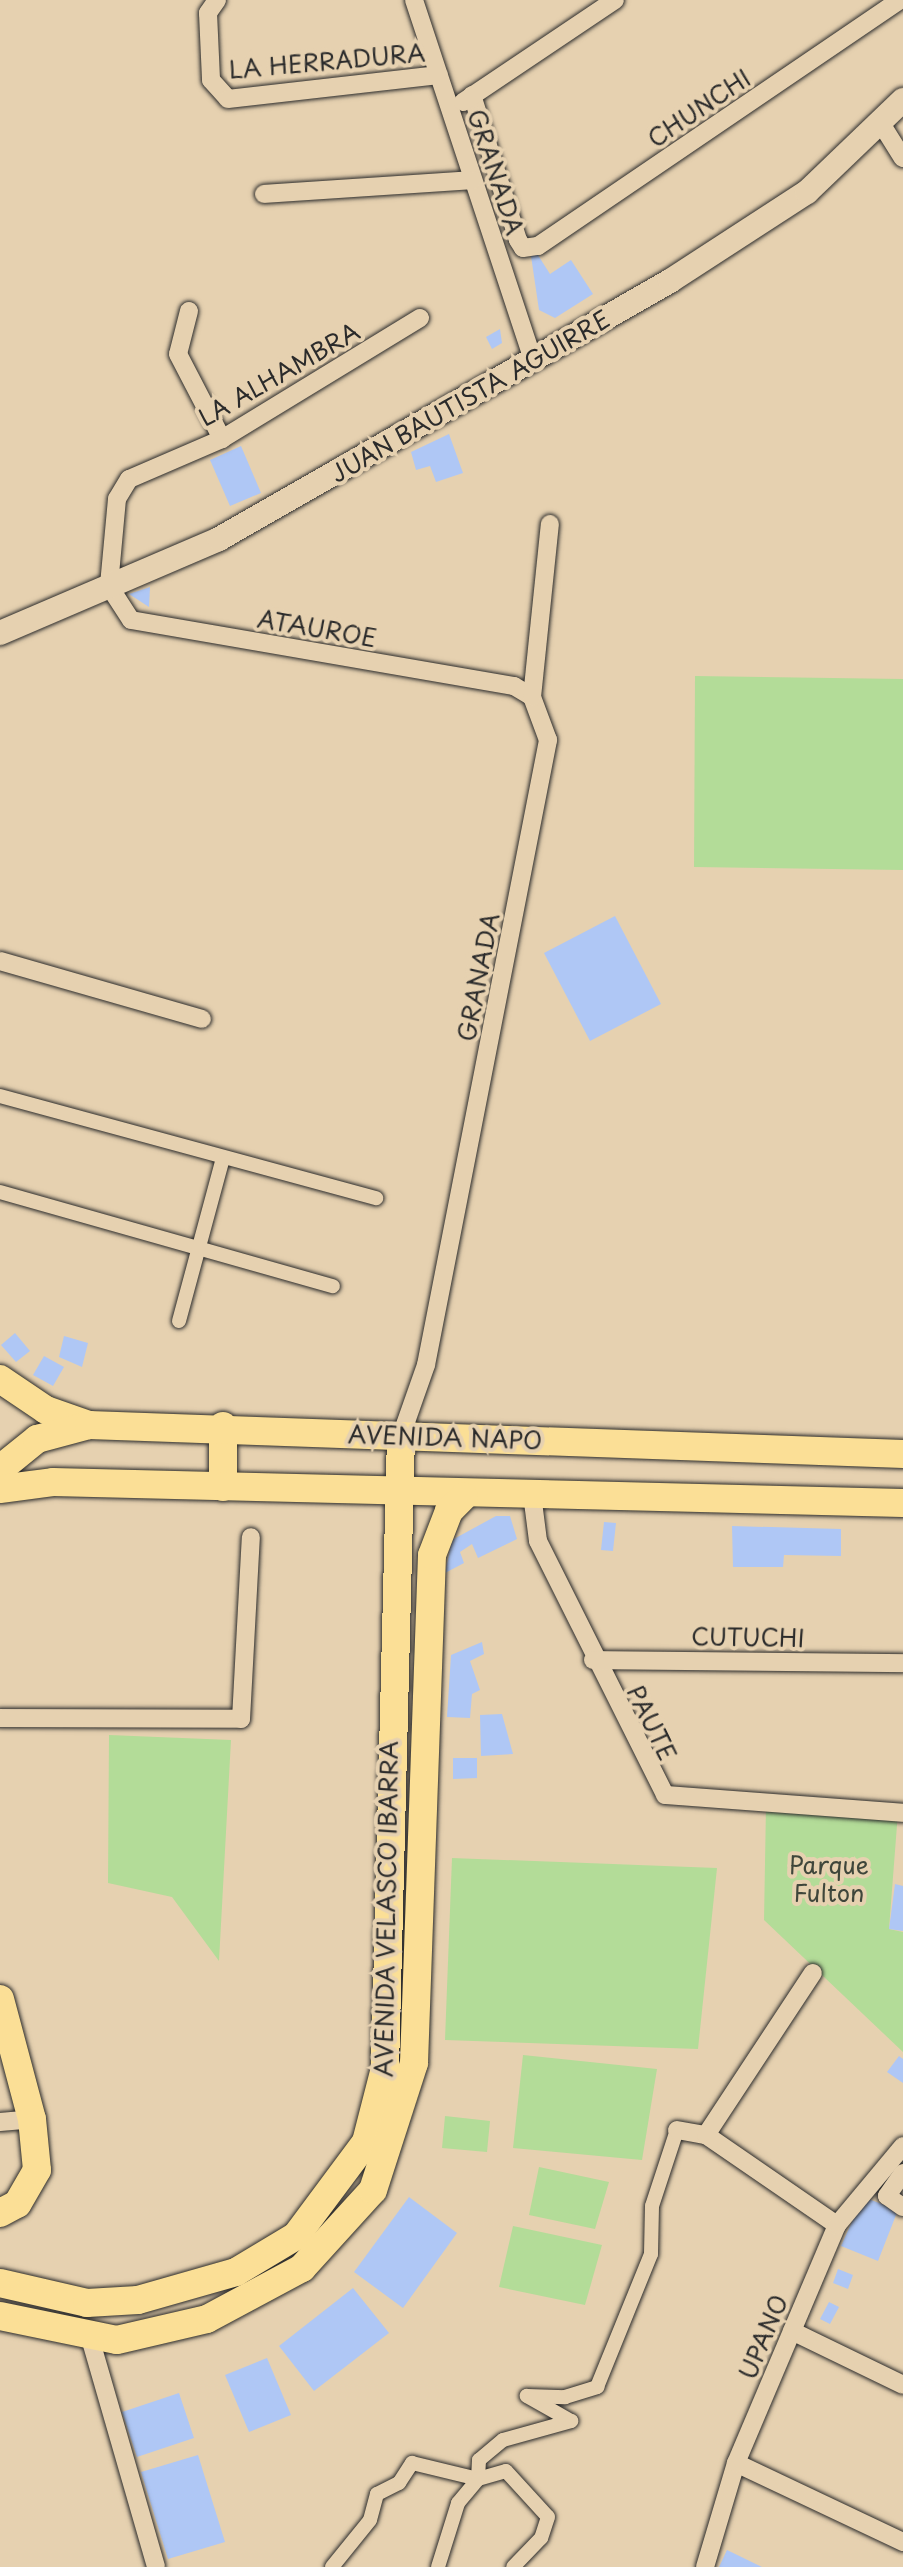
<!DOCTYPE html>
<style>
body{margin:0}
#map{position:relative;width:903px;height:2567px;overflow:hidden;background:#e6d1b0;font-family:"Playpen Sans",sans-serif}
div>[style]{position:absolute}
.green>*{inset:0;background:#b3dc98}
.building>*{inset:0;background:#afc7f5}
.roads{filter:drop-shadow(0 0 2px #2b2b2b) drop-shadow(0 0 2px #2b2b2b)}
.pedestrian>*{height:14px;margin:-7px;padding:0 7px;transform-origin:7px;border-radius:7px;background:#e6d1b0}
.minor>*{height:18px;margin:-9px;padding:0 9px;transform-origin:9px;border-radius:9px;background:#e6d1b0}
.secondary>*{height:24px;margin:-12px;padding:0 12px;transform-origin:12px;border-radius:12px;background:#e6d1b0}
.primary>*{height:28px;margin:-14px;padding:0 14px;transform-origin:14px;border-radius:14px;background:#fbdf96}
span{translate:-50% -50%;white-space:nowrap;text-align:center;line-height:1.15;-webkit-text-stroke:8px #e6d1b0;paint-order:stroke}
.street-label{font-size:24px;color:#2b2b2b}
.park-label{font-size:24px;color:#3f463b}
</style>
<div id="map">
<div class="green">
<div style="clip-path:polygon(695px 676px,903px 679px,903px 870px,694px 867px)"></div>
<div style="clip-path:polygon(109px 1735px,231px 1740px,219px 1961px,172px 1897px,108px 1883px)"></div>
<div style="clip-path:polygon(766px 1806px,898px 1812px,889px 1929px,903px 1932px,903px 2052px,764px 1920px)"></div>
<div style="clip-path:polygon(452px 1858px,717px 1868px,698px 2049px,445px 2040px)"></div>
<div style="clip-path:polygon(523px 2055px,657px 2069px,642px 2160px,513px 2148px)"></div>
<div style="clip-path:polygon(445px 2116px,490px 2121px,487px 2152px,442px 2148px)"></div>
<div style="clip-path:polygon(539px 2167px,609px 2182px,595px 2229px,529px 2215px)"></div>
<div style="clip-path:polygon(513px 2226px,602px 2245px,585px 2305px,499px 2287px)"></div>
</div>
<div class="building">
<div style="clip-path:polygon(536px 252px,550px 274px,571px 260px,593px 294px,555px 318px,539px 310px,531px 256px)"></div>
<div style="clip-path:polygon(500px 329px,502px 343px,492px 349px,486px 337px)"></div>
<div style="clip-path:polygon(449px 434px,463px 473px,436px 482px,430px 466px,416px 470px,411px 452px)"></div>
<div style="clip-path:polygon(241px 446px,261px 493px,230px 506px,210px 460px)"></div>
<div style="clip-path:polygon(150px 587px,149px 607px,129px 594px)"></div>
<div style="clip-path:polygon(615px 916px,661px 1004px,590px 1041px,544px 953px)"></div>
<div style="clip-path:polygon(15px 1333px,30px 1351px,16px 1362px,1px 1345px)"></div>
<div style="clip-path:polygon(64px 1336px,88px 1343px,82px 1367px,59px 1357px)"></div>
<div style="clip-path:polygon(44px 1356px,64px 1367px,53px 1386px,33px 1375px)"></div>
<div style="clip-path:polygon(496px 1516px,510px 1516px,517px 1539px,478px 1558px,472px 1544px,460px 1552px,464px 1563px,445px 1573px,452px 1540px)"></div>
<div style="clip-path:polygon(604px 1522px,616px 1523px,613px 1551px,601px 1550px)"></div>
<div style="clip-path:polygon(732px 1526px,841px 1529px,841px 1556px,784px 1555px,783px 1567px,733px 1567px)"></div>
<div style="clip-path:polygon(482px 1642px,484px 1654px,470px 1661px,480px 1690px,472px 1694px,470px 1718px,447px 1717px,451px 1655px)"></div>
<div style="clip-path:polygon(502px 1714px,513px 1754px,481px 1756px,480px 1715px)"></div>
<div style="clip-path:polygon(453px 1758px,477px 1758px,477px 1778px,453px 1779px)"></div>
<div style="clip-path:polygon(895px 1884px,903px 1886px,903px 1931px,889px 1929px)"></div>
<div style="clip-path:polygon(899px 2056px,903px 2059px,903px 2083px,887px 2072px)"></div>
<div style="clip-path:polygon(409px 2197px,457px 2233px,403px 2308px,354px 2272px)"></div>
<div style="clip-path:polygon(863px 2197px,898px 2210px,878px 2261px,841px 2246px)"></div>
<div style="clip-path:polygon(838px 2269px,853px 2275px,848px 2289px,833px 2283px)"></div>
<div style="clip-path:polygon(353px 2288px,389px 2333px,314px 2391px,279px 2346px)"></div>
<div style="clip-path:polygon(829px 2302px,839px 2307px,830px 2324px,820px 2319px)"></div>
<div style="clip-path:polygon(267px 2358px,291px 2415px,249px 2432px,225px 2375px)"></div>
<div style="clip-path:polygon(179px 2393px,194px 2438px,137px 2457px,122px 2412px)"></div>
<div style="clip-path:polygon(198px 2455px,225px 2542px,168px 2559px,141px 2472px)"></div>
<div style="clip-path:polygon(727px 2550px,762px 2567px,719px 2567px)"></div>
</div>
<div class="roads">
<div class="pedestrian">
<div style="left:0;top:1096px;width:390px;rotate:15.2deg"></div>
<div style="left:0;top:1192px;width:346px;rotate:15.8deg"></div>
<div style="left:179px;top:1321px;width:169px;rotate:-74.9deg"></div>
<div style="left:478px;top:2479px;width:19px;rotate:-87deg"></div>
<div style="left:479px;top:2460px;width:31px;rotate:-40deg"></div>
<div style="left:503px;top:2440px;width:71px;rotate:-15.6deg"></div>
<div style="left:571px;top:2421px;width:51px;rotate:-150.4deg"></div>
<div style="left:527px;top:2396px;width:38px;rotate:2deg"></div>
<div style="left:565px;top:2397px;width:34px;rotate:-17deg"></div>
<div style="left:597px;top:2387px;width:144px;rotate:-67.9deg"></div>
<div style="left:651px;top:2254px;width:48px;rotate:-88.8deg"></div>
<div style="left:652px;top:2206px;width:80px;rotate:-71.8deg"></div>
<div style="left:332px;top:2567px;width:60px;rotate:-51deg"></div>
<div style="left:370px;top:2520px;width:27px;rotate:-75deg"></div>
<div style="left:377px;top:2494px;width:25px;rotate:-27deg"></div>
<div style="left:399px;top:2483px;width:24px;rotate:-57deg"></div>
<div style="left:412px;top:2463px;width:68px;rotate:13.6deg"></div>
<div style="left:438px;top:2567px;width:67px;rotate:-72.6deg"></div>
<div style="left:458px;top:2503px;width:31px;rotate:-50deg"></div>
<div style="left:478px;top:2479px;width:29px;rotate:-16deg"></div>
<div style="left:506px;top:2471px;width:62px;rotate:47.6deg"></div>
<div style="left:548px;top:2517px;width:22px;rotate:108deg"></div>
<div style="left:541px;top:2538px;width:40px;rotate:134deg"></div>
</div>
<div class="minor">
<div style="left:217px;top:0;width:16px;rotate:125deg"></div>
<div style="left:208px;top:13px;width:67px;rotate:87.4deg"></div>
<div style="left:211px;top:80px;width:25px;rotate:48deg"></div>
<div style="left:228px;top:99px;width:212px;rotate:-6.5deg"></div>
<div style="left:414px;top:0;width:379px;rotate:71.7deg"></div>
<div style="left:472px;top:95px;width:152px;rotate:72.4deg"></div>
<div style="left:518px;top:240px;width:9px;rotate:58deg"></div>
<div style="left:523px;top:248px;width:15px;rotate:-8deg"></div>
<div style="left:538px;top:246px;width:438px;rotate:-34.2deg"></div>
<div style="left:463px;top:102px;width:183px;rotate:-33.9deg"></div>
<div style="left:882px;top:125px;width:39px;rotate:58deg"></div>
<div style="left:264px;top:194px;width:209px;rotate:-3.8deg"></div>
<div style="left:189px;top:311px;width:44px;rotate:104.3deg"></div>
<div style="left:178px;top:354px;width:96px;rotate:62.6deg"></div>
<div style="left:420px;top:318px;width:232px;rotate:148.6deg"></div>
<div style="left:222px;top:439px;width:101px;rotate:156.7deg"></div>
<div style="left:129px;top:479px;width:23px;rotate:121deg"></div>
<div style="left:117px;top:499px;width:87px;rotate:95.3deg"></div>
<div style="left:109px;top:586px;width:40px;rotate:57.1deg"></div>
<div style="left:131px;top:620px;width:389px;rotate:9.8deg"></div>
<div style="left:514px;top:686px;width:21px;rotate:31deg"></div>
<div style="left:0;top:961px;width:210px;rotate:16deg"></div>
<div style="left:401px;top:1436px;width:75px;rotate:-70.6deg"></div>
<div style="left:426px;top:1365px;width:637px;rotate:-78.95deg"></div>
<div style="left:548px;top:740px;width:46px;rotate:-110.4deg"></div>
<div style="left:532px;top:697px;width:174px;rotate:-84.1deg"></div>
<div style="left:532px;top:1494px;width:47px;rotate:82.7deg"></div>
<div style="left:538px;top:1541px;width:284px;rotate:63.4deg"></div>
<div style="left:665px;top:1795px;width:239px;rotate:4.3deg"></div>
<div style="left:593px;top:1660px;width:310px;rotate:0.6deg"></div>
<div style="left:0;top:1718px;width:241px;rotate:0.2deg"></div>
<div style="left:241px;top:1719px;width:182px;rotate:-86.9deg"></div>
<div style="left:0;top:2122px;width:32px;rotate:-5deg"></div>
<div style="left:677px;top:2130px;width:29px;rotate:10deg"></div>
<div style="left:706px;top:2135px;width:159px;rotate:34.5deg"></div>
<div style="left:706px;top:2135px;width:194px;rotate:-56.6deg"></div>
<div style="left:903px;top:2173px;width:28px;rotate:125deg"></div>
<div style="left:887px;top:2196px;width:19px;rotate:35deg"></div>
<div style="left:792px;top:2331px;width:123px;rotate:25.9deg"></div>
<div style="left:90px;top:2338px;width:238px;rotate:73.9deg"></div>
<div style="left:736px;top:2463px;width:185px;rotate:25.3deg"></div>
<div style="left:705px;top:2567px;width:109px;rotate:-73.4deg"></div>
<div style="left:736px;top:2463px;width:259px;rotate:-67deg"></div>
<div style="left:837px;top:2225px;width:103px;rotate:-50.1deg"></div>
</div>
<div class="secondary">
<div style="left:0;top:633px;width:238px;rotate:-23.2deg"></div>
<div style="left:219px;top:539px;width:520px;rotate:-29.77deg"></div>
<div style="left:670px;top:281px;width:163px;rotate:-33deg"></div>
<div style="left:807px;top:192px;width:133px;rotate:-43.8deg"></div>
</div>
<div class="primary">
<div style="left:0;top:1379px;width:55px;rotate:34deg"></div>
<div style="left:46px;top:1410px;width:46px;rotate:19.2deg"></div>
<div style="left:223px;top:1426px;width:61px;rotate:90deg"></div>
<div style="left:0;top:1469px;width:48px;rotate:-39deg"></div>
<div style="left:37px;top:1439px;width:54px;rotate:-15.1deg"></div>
<div style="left:89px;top:1425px;width:815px;rotate:2.04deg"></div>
<div style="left:0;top:1489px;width:53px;rotate:-7.5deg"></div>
<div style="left:53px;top:1482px;width:850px;rotate:1.42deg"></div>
<div style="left:0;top:1999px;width:124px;rotate:75.1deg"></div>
<div style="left:32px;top:2119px;width:51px;rotate:84.4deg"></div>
<div style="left:37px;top:2170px;width:39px;rotate:120deg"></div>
<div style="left:17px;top:2204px;width:19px;rotate:152deg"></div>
<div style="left:0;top:2283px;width:89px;rotate:12.9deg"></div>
<div style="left:87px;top:2303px;width:51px;rotate:-3.4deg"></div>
<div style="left:138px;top:2300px;width:102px;rotate:-15.9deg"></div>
<div style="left:236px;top:2272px;width:70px;rotate:-31deg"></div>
<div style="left:296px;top:2236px;width:117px;rotate:-53.3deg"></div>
<div style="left:366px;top:2142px;width:76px;rotate:-75.6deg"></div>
<div style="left:385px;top:2068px;width:632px;rotate:-88.55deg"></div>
<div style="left:0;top:2316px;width:119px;rotate:11.6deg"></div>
<div style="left:117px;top:2340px;width:92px;rotate:-13.1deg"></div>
<div style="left:207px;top:2319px;width:108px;rotate:-28.2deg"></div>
<div style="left:302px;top:2268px;width:105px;rotate:-47.7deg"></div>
<div style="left:373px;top:2190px;width:133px;rotate:-72.1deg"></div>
<div style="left:414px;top:2063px;width:508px;rotate:-87.97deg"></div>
<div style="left:432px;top:1555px;width:47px;rotate:-68.9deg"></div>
<div style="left:449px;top:1511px;width:21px;rotate:-45deg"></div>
</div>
</div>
<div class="street-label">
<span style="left:327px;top:61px;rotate:-5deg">LA HERRADURA</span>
<span style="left:699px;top:108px;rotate:-34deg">CHUNCHI</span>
<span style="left:496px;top:172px;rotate:72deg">GRANADA</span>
<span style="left:279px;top:374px;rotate:-30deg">LA ALHAMBRA</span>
<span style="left:470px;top:396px;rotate:-30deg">JUAN BAUTISTA AGUIRRE</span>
<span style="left:317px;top:628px;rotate:10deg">ATAUROE</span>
<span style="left:478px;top:977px;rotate:-79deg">GRANADA</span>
<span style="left:445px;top:1437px;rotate:2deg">AVENIDA NAPO</span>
<span style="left:748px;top:1637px;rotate:1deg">CUTUCHI</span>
<span style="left:652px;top:1723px;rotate:64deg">PAUTE</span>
<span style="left:386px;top:1909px;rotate:-89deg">AVENIDA VELASCO IBARRA</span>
<span style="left:763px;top:2337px;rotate:-67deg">UPANO</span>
</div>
<div class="park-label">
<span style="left:829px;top:1879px">Parque<br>Fulton</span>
</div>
</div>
